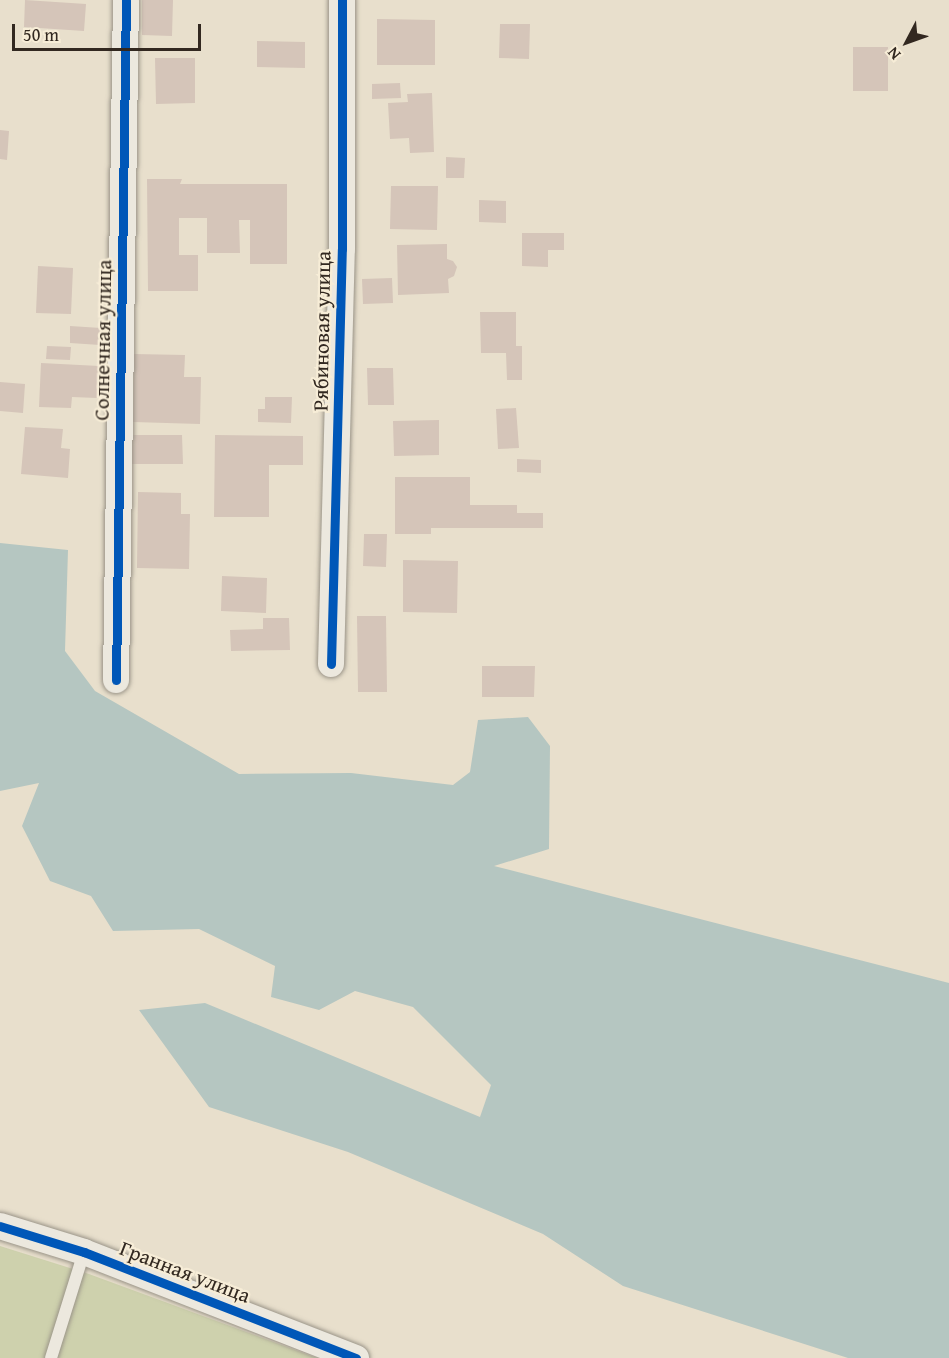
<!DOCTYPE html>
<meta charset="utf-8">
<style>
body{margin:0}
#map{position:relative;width:949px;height:1358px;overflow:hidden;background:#e8dfcc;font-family:"Gentium Book Plus",serif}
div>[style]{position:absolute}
.green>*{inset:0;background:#ced1ad}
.water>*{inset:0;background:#b5c6c1}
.building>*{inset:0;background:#d5c5b9}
.roads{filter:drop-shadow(0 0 2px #9a9488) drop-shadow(0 0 2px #9a9488)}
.lane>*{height:12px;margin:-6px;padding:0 6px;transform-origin:6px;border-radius:6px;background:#ece8de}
.street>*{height:26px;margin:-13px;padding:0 13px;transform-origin:13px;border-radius:13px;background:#ece8de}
.cycleway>*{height:9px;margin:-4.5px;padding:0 4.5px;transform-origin:4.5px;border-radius:4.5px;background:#0057b8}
span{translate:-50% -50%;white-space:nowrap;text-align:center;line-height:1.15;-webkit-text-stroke:4.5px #f7edd7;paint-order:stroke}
.street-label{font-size:21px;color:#322820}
.north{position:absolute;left:877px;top:12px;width:60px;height:60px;-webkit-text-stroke:4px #f7edd7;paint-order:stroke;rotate:229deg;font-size:16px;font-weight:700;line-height:24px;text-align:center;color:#322820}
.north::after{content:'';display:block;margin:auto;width:21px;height:27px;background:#322820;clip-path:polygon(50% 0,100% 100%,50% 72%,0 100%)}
.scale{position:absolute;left:12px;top:24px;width:189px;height:27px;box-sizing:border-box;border:3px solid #322820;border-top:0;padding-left:8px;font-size:18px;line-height:21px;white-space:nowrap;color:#322820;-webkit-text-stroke:4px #f7edd7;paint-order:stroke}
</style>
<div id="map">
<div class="green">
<div style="clip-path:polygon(0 1246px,89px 1274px,317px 1358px,0 1358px)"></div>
</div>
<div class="water">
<div style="clip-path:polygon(0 543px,68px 550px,65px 651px,95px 691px,239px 774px,351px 773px,453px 785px,470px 772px,478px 720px,528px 717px,550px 746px,549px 849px,494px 866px,949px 983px,949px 1358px,848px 1358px,623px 1286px,543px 1234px,348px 1152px,209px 1107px,139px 1010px,205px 1003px,480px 1117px,491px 1085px,413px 1007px,355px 991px,319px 1010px,271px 997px,275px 966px,199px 929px,113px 931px,91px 896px,50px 881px,22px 826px,39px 783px,0 791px)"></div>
</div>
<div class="building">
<div style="clip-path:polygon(25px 0,86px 4px,84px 31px,24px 27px)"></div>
<div style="clip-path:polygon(142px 0,173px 0,172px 36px,142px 35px)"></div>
<div style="clip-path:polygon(377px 19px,435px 20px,435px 65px,377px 65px)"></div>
<div style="clip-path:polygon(500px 24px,530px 24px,529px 59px,499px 58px)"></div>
<div style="clip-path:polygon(257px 41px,305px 42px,305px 68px,257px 67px)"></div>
<div style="clip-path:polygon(853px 47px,888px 47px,888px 91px,853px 91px)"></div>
<div style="clip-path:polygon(155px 58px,195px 58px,195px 103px,156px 104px)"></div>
<div style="clip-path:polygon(400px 83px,401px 98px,372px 99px,372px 84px)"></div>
<div style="clip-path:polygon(432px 93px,434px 152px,410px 153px,409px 138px,390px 139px,388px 103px,408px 102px,407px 94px)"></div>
<div style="clip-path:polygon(0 130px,9px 131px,7px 160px,0 159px)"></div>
<div style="clip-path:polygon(446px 157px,465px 158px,464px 178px,446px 178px)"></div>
<div style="clip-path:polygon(147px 179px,182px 179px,180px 184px,287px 184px,287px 264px,250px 264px,250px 220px,239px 220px,240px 253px,207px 253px,207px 218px,179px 218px,179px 255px,198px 255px,198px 291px,148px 291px)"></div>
<div style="clip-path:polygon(391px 186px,438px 186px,437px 230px,390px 229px)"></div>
<div style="clip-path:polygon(479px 200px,506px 201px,506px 223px,479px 222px)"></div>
<div style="clip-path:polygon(522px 233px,564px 233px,564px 250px,548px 250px,548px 267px,522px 266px)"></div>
<div style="clip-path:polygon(447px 244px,447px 259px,453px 261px,457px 267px,454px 276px,448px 279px,449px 293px,398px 295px,397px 245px)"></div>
<div style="clip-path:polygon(38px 266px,73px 268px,71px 314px,36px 313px)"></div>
<div style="clip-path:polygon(392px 278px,393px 303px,363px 304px,362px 279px)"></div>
<div style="clip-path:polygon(480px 312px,516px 312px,516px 346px,522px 346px,522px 380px,507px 380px,506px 353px,481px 353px)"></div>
<div style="clip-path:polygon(70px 326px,101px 328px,100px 345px,70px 343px)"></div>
<div style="clip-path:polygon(47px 346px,71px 347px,70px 360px,46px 359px)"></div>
<div style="clip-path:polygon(134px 354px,185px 355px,184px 377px,201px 377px,200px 424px,133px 422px)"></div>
<div style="clip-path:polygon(41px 363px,99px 366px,97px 398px,72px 397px,71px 408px,39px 407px)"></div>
<div style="clip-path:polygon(367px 368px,393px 368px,394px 405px,368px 405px)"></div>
<div style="clip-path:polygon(0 382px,25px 384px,23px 413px,0 411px)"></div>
<div style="clip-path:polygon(265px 397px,292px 397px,291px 423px,258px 422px,258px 409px,265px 409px)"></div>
<div style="clip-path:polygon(516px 408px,519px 448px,498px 449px,496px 409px)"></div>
<div style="clip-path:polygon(439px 420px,439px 455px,394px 456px,393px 421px)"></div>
<div style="clip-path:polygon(25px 427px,63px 429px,61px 448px,70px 449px,68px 478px,21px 474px)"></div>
<div style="clip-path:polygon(131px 435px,182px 435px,183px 464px,131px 464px)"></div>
<div style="clip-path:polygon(215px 435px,303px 436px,303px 465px,269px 465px,269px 517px,214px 517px)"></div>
<div style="clip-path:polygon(517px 459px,541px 460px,541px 473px,517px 472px)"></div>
<div style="clip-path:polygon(395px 477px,470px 477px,470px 505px,517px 505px,517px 513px,543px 513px,543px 528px,431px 528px,431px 534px,395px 534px)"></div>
<div style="clip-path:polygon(138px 492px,181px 493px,181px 514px,190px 514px,189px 569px,137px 568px)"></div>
<div style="clip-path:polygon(364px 534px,387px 534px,386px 567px,363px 566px)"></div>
<div style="clip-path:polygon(403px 560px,458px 561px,457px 613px,403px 612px)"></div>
<div style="clip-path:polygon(222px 576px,267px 578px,266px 613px,221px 611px)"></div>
<div style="clip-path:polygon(357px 616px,386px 616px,387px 692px,358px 692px)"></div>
<div style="clip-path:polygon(263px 618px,289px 618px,290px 650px,231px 651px,230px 630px,263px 629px)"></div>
<div style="clip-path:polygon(482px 666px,535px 666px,534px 697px,482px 697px)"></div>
</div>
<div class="roads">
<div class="lane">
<div style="left:51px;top:1358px;width:111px;rotate:-72.7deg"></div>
</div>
<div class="street">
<div style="left:331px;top:664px;width:415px;rotate:-88.5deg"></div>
<div style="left:342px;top:249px;width:249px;rotate:-90deg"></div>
<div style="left:116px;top:680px;width:680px;rotate:-89.16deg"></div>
<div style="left:0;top:1226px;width:88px;rotate:17.2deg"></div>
<div style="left:84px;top:1252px;width:292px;rotate:21.3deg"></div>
</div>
</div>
<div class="cycleway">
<div style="left:331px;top:664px;width:415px;rotate:-88.5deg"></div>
<div style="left:342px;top:249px;width:249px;rotate:-90deg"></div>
<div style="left:116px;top:680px;width:680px;rotate:-89.16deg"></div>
<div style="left:0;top:1226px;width:88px;rotate:17.2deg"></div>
<div style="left:84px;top:1252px;width:292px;rotate:21.3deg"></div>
</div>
<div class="street-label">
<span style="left:322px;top:331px;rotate:-89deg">Рябиновая улица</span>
<span style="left:103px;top:340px;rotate:-89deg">Солнечная улица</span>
<span style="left:185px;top:1272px;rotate:21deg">Гранная улица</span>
</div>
<div class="north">N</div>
<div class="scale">50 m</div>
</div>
